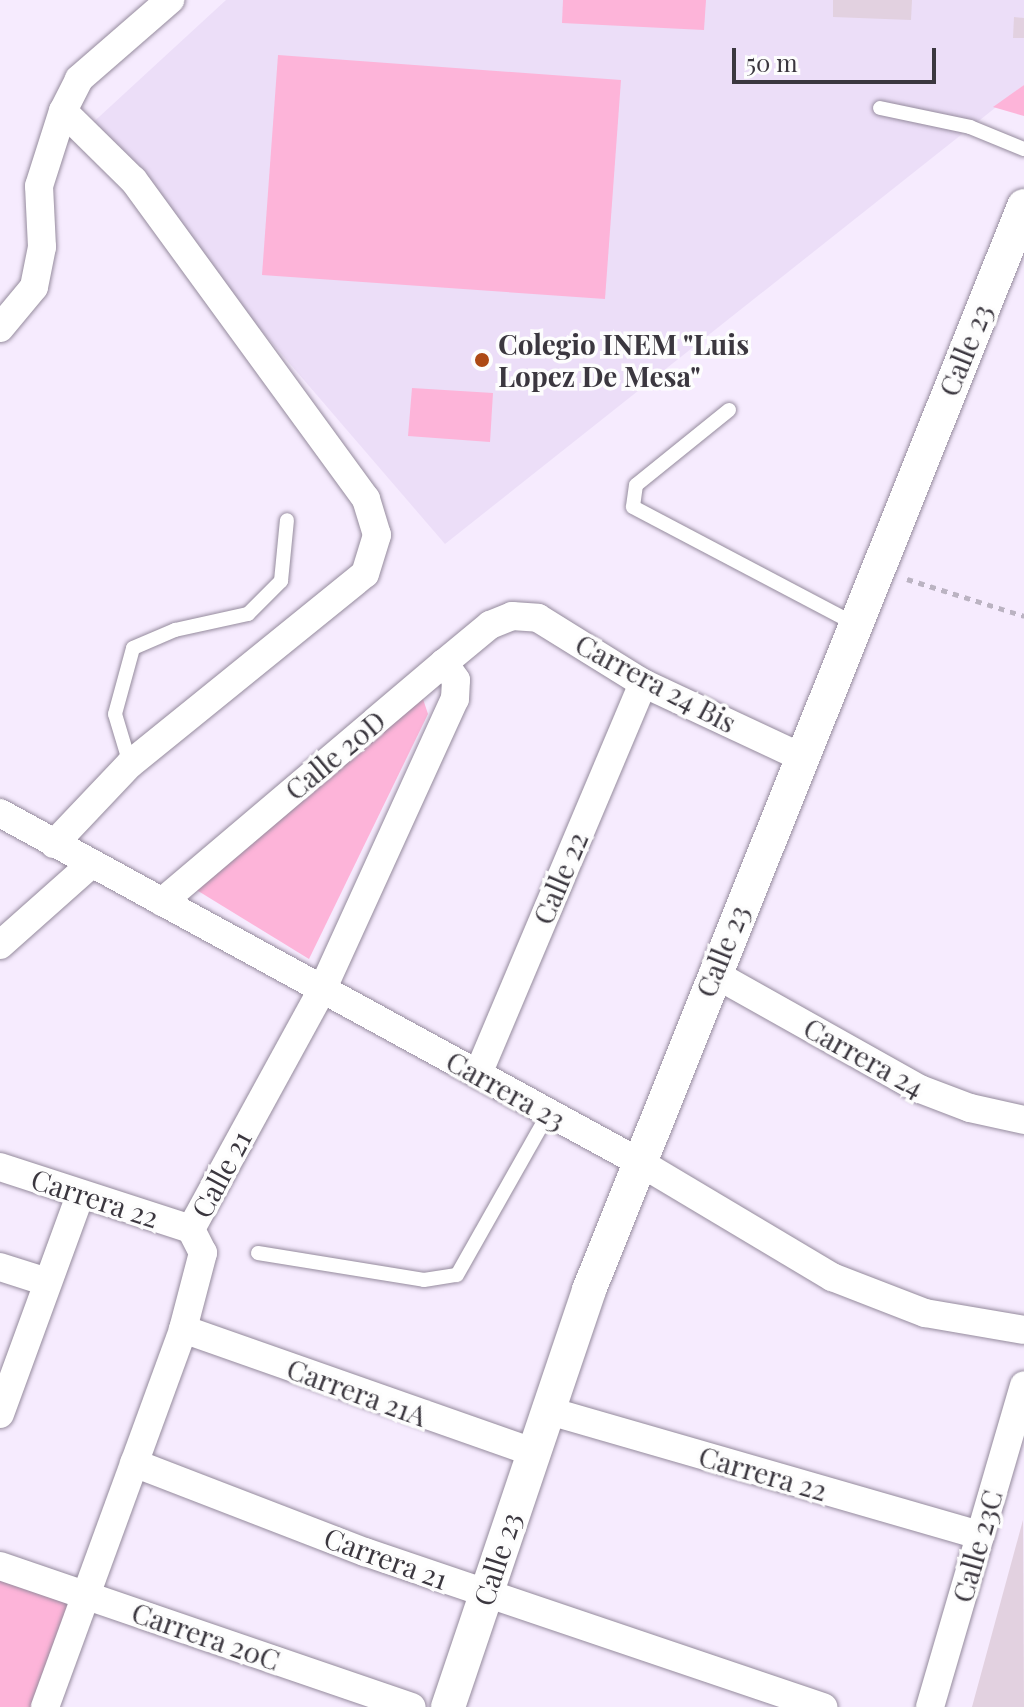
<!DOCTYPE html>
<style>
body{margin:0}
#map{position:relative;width:1024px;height:1707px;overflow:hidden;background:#f6ebfe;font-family:"Playfair Display",serif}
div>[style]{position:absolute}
.built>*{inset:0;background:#ecdef8}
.green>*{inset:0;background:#fdb4d9}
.building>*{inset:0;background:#e2d1e0}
.path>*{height:5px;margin-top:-2.5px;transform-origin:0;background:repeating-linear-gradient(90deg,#bbb3c2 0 6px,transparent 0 12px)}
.roads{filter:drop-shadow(0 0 2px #958b9d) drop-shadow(0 0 2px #958b9d)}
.service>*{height:14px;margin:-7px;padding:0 7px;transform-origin:7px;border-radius:7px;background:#fff}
.minor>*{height:28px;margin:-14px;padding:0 14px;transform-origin:14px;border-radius:14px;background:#fff}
.tertiary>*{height:34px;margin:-17px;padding:0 17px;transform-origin:17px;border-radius:17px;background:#fff}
.dots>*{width:22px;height:22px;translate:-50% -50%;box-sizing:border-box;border:4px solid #fdfdfd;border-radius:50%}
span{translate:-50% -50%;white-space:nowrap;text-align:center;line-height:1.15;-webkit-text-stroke:7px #fdfdfd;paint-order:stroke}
.poi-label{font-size:28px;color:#3b373f;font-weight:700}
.left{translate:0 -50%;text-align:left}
.street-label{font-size:28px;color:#3b373f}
.scale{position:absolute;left:732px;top:48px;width:204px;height:36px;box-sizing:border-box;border:4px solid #3b373f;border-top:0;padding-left:10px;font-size:24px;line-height:28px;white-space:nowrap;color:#3b373f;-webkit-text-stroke:6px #fdfdfd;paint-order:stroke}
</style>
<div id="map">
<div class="built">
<div style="clip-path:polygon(226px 0,1024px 0,1024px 85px,445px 544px,87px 128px)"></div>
</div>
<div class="green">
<div style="clip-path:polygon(563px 0,706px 0,704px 30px,562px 23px)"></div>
<div style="clip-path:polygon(278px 55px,621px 80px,605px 299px,262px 275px)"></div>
<div style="clip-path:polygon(1024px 85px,1024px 116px,993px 107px)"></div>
<div style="clip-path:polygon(412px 388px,493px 393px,490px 442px,408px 436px)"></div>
<div style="clip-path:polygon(421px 693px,428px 714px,309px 959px,190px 886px)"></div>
<div style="clip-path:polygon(0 1576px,73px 1600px,39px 1707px,0 1707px)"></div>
</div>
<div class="building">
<div style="clip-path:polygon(833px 0,912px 0,911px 20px,833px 17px)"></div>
<div style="clip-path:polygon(1014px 17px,1024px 18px,1024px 38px,1013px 38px)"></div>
<div style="clip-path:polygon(1023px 1520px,1024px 1707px,972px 1707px)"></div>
</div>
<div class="path">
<div style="left:907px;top:579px;width:123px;rotate:17.5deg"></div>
</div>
<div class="roads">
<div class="service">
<div style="left:880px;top:108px;width:92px;rotate:11.9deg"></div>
<div style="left:970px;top:127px;width:58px;rotate:22.2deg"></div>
<div style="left:729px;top:410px;width:119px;rotate:141.1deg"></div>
<div style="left:636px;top:485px;width:22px;rotate:98deg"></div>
<div style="left:633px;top:507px;width:249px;rotate:27.8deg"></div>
<div style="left:130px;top:764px;width:52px;rotate:-106.7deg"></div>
<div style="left:115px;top:714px;width:68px;rotate:-74.7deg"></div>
<div style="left:133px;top:648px;width:46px;rotate:-23.2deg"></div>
<div style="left:175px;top:630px;width:75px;rotate:-12.4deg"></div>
<div style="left:248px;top:614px;width:47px;rotate:-45deg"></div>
<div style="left:281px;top:581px;width:61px;rotate:-84.4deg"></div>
<div style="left:258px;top:1253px;width:168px;rotate:9.2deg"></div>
<div style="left:424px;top:1280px;width:33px;rotate:-9deg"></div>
<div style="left:457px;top:1275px;width:185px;rotate:-60.5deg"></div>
</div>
<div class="minor">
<div style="left:0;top:328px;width:53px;rotate:-50.3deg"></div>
<div style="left:34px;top:287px;width:41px;rotate:-78.7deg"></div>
<div style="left:42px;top:247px;width:61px;rotate:-92.8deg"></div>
<div style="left:39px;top:186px;width:79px;rotate:-72.3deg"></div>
<div style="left:63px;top:111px;width:36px;rotate:-63deg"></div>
<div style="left:79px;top:79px;width:121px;rotate:-41deg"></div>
<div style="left:0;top:813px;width:728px;rotate:28.64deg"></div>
<div style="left:639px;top:1162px;width:225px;rotate:30.8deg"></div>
<div style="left:832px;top:1277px;width:100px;rotate:21.2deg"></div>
<div style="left:925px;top:1313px;width:100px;rotate:9.7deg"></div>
<div style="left:54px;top:844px;width:110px;rotate:-46.5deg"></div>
<div style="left:130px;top:764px;width:302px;rotate:-39deg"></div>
<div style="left:365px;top:574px;width:41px;rotate:-72.9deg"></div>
<div style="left:377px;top:535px;width:38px;rotate:-107deg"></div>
<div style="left:366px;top:499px;width:395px;rotate:-126.1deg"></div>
<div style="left:133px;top:180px;width:98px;rotate:-135.4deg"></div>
<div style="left:162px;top:902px;width:370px;rotate:-40.3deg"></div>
<div style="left:444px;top:663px;width:60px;rotate:-39.6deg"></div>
<div style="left:490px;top:625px;width:24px;rotate:-22deg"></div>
<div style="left:512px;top:616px;width:26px;rotate:4deg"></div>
<div style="left:538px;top:618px;width:123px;rotate:31.8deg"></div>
<div style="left:643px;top:683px;width:172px;rotate:25.1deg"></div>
<div style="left:0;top:945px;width:120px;rotate:-41.6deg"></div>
<div style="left:713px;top:973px;width:237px;rotate:29.3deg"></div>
<div style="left:920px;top:1089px;width:53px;rotate:20.8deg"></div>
<div style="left:970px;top:1108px;width:55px;rotate:12.5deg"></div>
<div style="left:478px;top:1074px;width:424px;rotate:-67.1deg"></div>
<div style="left:0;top:1167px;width:201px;rotate:18deg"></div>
<div style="left:0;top:1267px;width:49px;rotate:17.7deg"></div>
<div style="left:183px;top:1329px;width:370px;rotate:19.4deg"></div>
<div style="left:546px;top:1410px;width:452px;rotate:16.1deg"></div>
<div style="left:0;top:1414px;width:233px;rotate:-69.9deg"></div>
<div style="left:134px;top:1463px;width:248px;rotate:21.1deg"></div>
<div style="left:365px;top:1552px;width:484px;rotate:18.7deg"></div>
<div style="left:0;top:1566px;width:435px;rotate:18.9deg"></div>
<div style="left:45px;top:1707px;width:402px;rotate:-69.9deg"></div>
<div style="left:183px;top:1329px;width:79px;rotate:-75.3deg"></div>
<div style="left:203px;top:1253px;width:27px;rotate:-117deg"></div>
<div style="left:191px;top:1229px;width:275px;rotate:-61.3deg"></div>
<div style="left:323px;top:988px;width:318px;rotate:-65.5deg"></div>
<div style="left:455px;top:699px;width:19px;rotate:-87deg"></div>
<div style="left:456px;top:680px;width:21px;rotate:-125deg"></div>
<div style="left:930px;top:1707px;width:335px;rotate:-73.7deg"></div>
</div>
<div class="tertiary">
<div style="left:448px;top:1707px;width:440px;rotate:-71.3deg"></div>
<div style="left:589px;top:1290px;width:1168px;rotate:-68.13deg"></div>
</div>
</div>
<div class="dots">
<div style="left:482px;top:360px;background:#ad4915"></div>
</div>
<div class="poi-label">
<span class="left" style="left:498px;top:360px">Colegio INEM "Luis<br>Lopez De Mesa"</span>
</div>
<div class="street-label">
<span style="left:965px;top:350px;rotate:-68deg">Calle 23</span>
<span style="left:656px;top:683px;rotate:28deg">Carrera 24 Bis</span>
<span style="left:335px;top:755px;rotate:-40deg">Calle 20D</span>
<span style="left:560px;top:878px;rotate:-67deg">Calle 22</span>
<span style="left:722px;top:951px;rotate:-68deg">Calle 23</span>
<span style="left:864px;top:1057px;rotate:29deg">Carrera 24</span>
<span style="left:506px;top:1090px;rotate:29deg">Carrera 23</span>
<span style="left:221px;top:1174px;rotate:-62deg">Calle 21</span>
<span style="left:95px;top:1198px;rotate:18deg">Carrera 22</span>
<span style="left:357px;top:1392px;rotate:20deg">Carrera 21A</span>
<span style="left:763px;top:1473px;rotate:16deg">Carrera 22</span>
<span style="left:977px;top:1546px;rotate:-74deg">Calle 23C</span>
<span style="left:386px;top:1558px;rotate:20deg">Carrera 21</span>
<span style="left:497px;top:1559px;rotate:-72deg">Calle 23</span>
<span style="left:206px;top:1636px;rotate:19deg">Carrera 20C</span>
</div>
<div class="scale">50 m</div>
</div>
